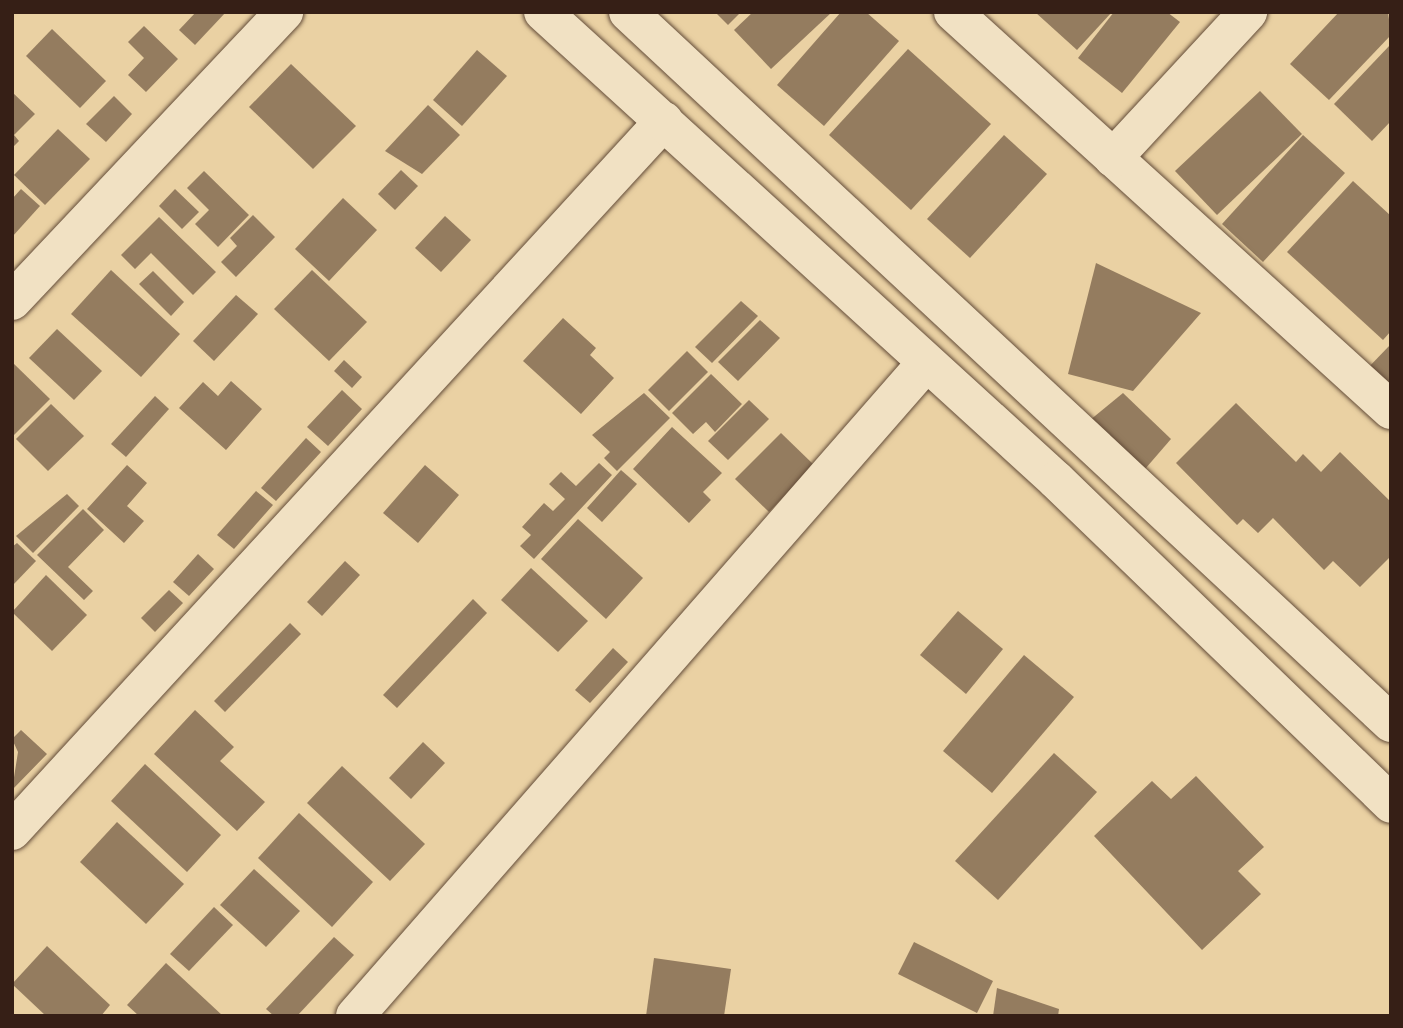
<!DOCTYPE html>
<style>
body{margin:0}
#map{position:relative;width:1403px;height:1028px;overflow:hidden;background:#ead1a3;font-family:"EB Garamond",serif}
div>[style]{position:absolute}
.building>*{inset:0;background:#947c5f}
.roads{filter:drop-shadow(0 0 2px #634c39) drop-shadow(0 0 2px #634c39)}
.minor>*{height:38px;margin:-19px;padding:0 19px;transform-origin:19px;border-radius:19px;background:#f1e1c3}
.tertiary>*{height:38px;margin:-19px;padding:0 19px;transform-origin:19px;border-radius:19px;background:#f1e1c3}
span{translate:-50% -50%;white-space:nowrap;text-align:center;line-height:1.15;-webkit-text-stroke:5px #f1e1c3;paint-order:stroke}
.frame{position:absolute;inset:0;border:14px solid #361f16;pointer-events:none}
</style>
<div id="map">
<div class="building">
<div style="clip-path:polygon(196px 12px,226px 12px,195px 45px,179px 30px)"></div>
<div style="clip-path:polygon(715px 12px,741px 12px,728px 25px)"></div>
<div style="clip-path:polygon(753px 12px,832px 12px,771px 69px,734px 30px)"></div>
<div style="clip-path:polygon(841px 12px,866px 12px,899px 41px,824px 126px,777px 85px)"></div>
<div style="clip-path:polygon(1035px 12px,1112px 12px,1077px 50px)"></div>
<div style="clip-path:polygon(1114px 12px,1167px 12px,1180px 22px,1122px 93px,1078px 58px)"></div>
<div style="clip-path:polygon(1339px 12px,1388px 12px,1391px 35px,1329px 100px,1290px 64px)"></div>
<div style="clip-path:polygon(144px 26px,178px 59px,146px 92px,128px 75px,144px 58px,128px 42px)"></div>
<div style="clip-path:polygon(52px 29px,106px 81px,80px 108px,26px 56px)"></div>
<div style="clip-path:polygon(1391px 44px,1391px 121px,1372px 141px,1334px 104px)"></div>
<div style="clip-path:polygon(908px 49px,991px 124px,911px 210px,829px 135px)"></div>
<div style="clip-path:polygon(477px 50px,507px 76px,462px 126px,433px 100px)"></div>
<div style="clip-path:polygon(291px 64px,356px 126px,313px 169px,249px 107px)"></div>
<div style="clip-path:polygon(1260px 91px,1302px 134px,1217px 215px,1175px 171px)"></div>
<div style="clip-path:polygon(12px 92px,35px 114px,14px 135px,19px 141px,12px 148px)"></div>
<div style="clip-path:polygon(114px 96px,132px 114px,106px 142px,86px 124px)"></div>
<div style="clip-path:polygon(428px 105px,460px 135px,422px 174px,385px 151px)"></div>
<div style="clip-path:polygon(58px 129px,90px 159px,45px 205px,14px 175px)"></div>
<div style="clip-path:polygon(1004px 135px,1047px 174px,970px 258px,927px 219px)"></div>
<div style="clip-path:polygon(1303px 135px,1345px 173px,1263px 262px,1222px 224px)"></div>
<div style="clip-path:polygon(401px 170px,418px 186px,395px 210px,378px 194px)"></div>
<div style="clip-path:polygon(204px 171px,249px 215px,218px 247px,195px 224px,209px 210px,187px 188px)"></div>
<div style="clip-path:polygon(1353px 181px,1391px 216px,1391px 331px,1383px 340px,1287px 252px)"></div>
<div style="clip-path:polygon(21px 189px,40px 206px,12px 237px,12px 199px)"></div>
<div style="clip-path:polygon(175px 189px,199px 212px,182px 229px,159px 206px)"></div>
<div style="clip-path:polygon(343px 198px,377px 230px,329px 281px,295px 249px)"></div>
<div style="clip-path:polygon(253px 215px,275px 237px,236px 277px,221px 262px,237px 246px,230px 238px)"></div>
<div style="clip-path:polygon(445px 216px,471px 240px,441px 272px,415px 248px)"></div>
<div style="clip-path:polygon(159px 217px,216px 272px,193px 295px,151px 253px,135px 269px,121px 255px)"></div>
<div style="clip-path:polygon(1096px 263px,1201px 313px,1133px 391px,1068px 374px)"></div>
<div style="clip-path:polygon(111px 270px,180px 334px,141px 377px,71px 314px)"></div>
<div style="clip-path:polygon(312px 270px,367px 322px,329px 361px,274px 309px)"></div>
<div style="clip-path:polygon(153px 271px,184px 302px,171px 316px,139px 284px)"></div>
<div style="clip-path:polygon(236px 295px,258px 314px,214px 361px,193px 341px)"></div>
<div style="clip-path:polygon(741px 301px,758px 316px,712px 363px,695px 347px)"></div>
<div style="clip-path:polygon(563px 318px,596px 348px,590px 355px,614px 378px,581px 414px,523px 361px)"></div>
<div style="clip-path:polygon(760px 320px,780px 338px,738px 381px,718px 362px)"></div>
<div style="clip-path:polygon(57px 329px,102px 371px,74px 400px,29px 358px)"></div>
<div style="clip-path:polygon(1391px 344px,1391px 396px,1364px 372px)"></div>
<div style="clip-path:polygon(687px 351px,708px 372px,669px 411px,648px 390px)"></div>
<div style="clip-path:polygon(344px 360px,362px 377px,352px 388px,334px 371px)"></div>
<div style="clip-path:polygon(12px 362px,50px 399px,12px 437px)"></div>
<div style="clip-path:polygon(711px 374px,742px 404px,715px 432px,706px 422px,693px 434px,672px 413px)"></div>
<div style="clip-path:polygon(231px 381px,262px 409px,226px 450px,179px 408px,203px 382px,218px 396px)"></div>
<div style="clip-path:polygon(342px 390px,362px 409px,328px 446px,307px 427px)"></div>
<div style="clip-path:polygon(644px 393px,670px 418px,617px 471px,604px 458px,610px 452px,592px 435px)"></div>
<div style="clip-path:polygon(1123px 393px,1171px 439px,1139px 476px,1084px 425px)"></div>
<div style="clip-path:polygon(155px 396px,169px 409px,126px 457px,111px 444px)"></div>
<div style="clip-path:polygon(749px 400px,769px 419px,728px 460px,708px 441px)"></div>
<div style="clip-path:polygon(1236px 403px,1296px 462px,1303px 454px,1321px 472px,1340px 452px,1391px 502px,1391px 556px,1360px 587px,1333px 561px,1324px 570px,1273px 518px,1258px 533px,1243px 519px,1237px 525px,1176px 463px)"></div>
<div style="clip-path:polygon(51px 404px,84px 436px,48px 471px,16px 439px)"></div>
<div style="clip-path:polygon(672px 427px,722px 473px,703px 492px,711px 500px,689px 523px,633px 469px)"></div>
<div style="clip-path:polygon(781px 433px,814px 465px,769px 512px,735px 479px)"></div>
<div style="clip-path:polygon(306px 438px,321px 452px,276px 501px,261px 488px)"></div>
<div style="clip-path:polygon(599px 463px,612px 475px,534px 559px,520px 546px,531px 535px,522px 527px,544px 503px,553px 511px,565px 499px,549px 484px,561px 472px,576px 486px)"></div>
<div style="clip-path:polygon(127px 465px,147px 483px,127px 506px,144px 521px,124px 543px,87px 509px)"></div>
<div style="clip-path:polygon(425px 465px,459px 495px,418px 543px,383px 513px)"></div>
<div style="clip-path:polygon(621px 470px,637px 484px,602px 522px,587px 508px)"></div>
<div style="clip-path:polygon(256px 491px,273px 505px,234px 549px,217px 535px)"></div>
<div style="clip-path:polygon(67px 494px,79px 506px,33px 553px,16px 536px)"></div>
<div style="clip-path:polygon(83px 509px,104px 530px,68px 567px,93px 591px,84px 600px,37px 555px)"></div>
<div style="clip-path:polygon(578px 519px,643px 578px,606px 619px,541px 559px)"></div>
<div style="clip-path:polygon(17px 543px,36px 561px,12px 586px,12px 547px)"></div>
<div style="clip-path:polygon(198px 554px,214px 569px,189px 596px,173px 582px)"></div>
<div style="clip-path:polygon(345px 561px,360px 575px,322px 616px,307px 602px)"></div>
<div style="clip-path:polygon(531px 568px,588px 621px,558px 652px,501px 600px)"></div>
<div style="clip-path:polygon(46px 575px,87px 615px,52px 651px,12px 612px)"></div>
<div style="clip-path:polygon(169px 590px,183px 603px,155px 632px,141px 618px)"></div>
<div style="clip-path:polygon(473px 599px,487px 613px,397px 708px,383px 695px)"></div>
<div style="clip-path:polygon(958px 611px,1003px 649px,966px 694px,920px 655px)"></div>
<div style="clip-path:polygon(290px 623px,301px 634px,225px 712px,214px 701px)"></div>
<div style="clip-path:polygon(613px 648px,628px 662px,590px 703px,575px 690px)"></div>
<div style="clip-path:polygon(1024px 655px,1074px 697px,992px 793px,943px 751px)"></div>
<div style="clip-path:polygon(195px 710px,234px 747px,220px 761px,265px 802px,237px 831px,154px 754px)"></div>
<div style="clip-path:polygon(21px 730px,47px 754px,12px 790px,18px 752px,12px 739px)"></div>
<div style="clip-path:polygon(423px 742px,445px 763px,411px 799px,389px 778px)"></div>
<div style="clip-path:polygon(1054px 753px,1097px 792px,998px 900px,955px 861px)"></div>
<div style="clip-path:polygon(145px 764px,221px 835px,187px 872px,111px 801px)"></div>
<div style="clip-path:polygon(342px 766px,425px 844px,390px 881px,307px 803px)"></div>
<div style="clip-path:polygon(1196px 776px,1264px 847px,1238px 871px,1261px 894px,1202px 950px,1094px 836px,1152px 781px,1171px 799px)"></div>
<div style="clip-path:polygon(299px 813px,373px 882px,332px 927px,258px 858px)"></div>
<div style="clip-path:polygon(117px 822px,184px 884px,146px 924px,80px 862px)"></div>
<div style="clip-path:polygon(254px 869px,300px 911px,266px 947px,220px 905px)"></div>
<div style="clip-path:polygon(214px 907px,233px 925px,189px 971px,170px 954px)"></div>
<div style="clip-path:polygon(334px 937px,354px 955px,297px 1016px,274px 1016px,266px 1009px)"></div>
<div style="clip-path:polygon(914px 942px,993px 981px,977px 1013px,898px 974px)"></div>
<div style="clip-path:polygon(47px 946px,110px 1005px,101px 1016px,46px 1016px,12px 984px)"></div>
<div style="clip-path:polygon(654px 958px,731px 969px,724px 1016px,646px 1016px)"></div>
<div style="clip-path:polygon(166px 963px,223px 1016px,139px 1016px,127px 1005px)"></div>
<div style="clip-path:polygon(997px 988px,1059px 1009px,1058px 1016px,993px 1016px)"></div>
</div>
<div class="roads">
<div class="minor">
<div style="left:953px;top:12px;width:592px;rotate:42.26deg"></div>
<div style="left:1113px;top:158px;width:199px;rotate:-47.2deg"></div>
<div style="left:12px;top:301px;width:397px;rotate:-46.7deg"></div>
<div style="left:12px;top:831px;width:964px;rotate:-47.44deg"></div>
<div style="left:355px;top:1016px;width:867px;rotate:-48.83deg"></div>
</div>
<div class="tertiary">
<div style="left:543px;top:12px;width:694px;rotate:42.37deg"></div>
<div style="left:1056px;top:480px;width:466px;rotate:44deg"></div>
<div style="left:628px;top:12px;width:1043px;rotate:42.98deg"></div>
</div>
</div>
<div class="frame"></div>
</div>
